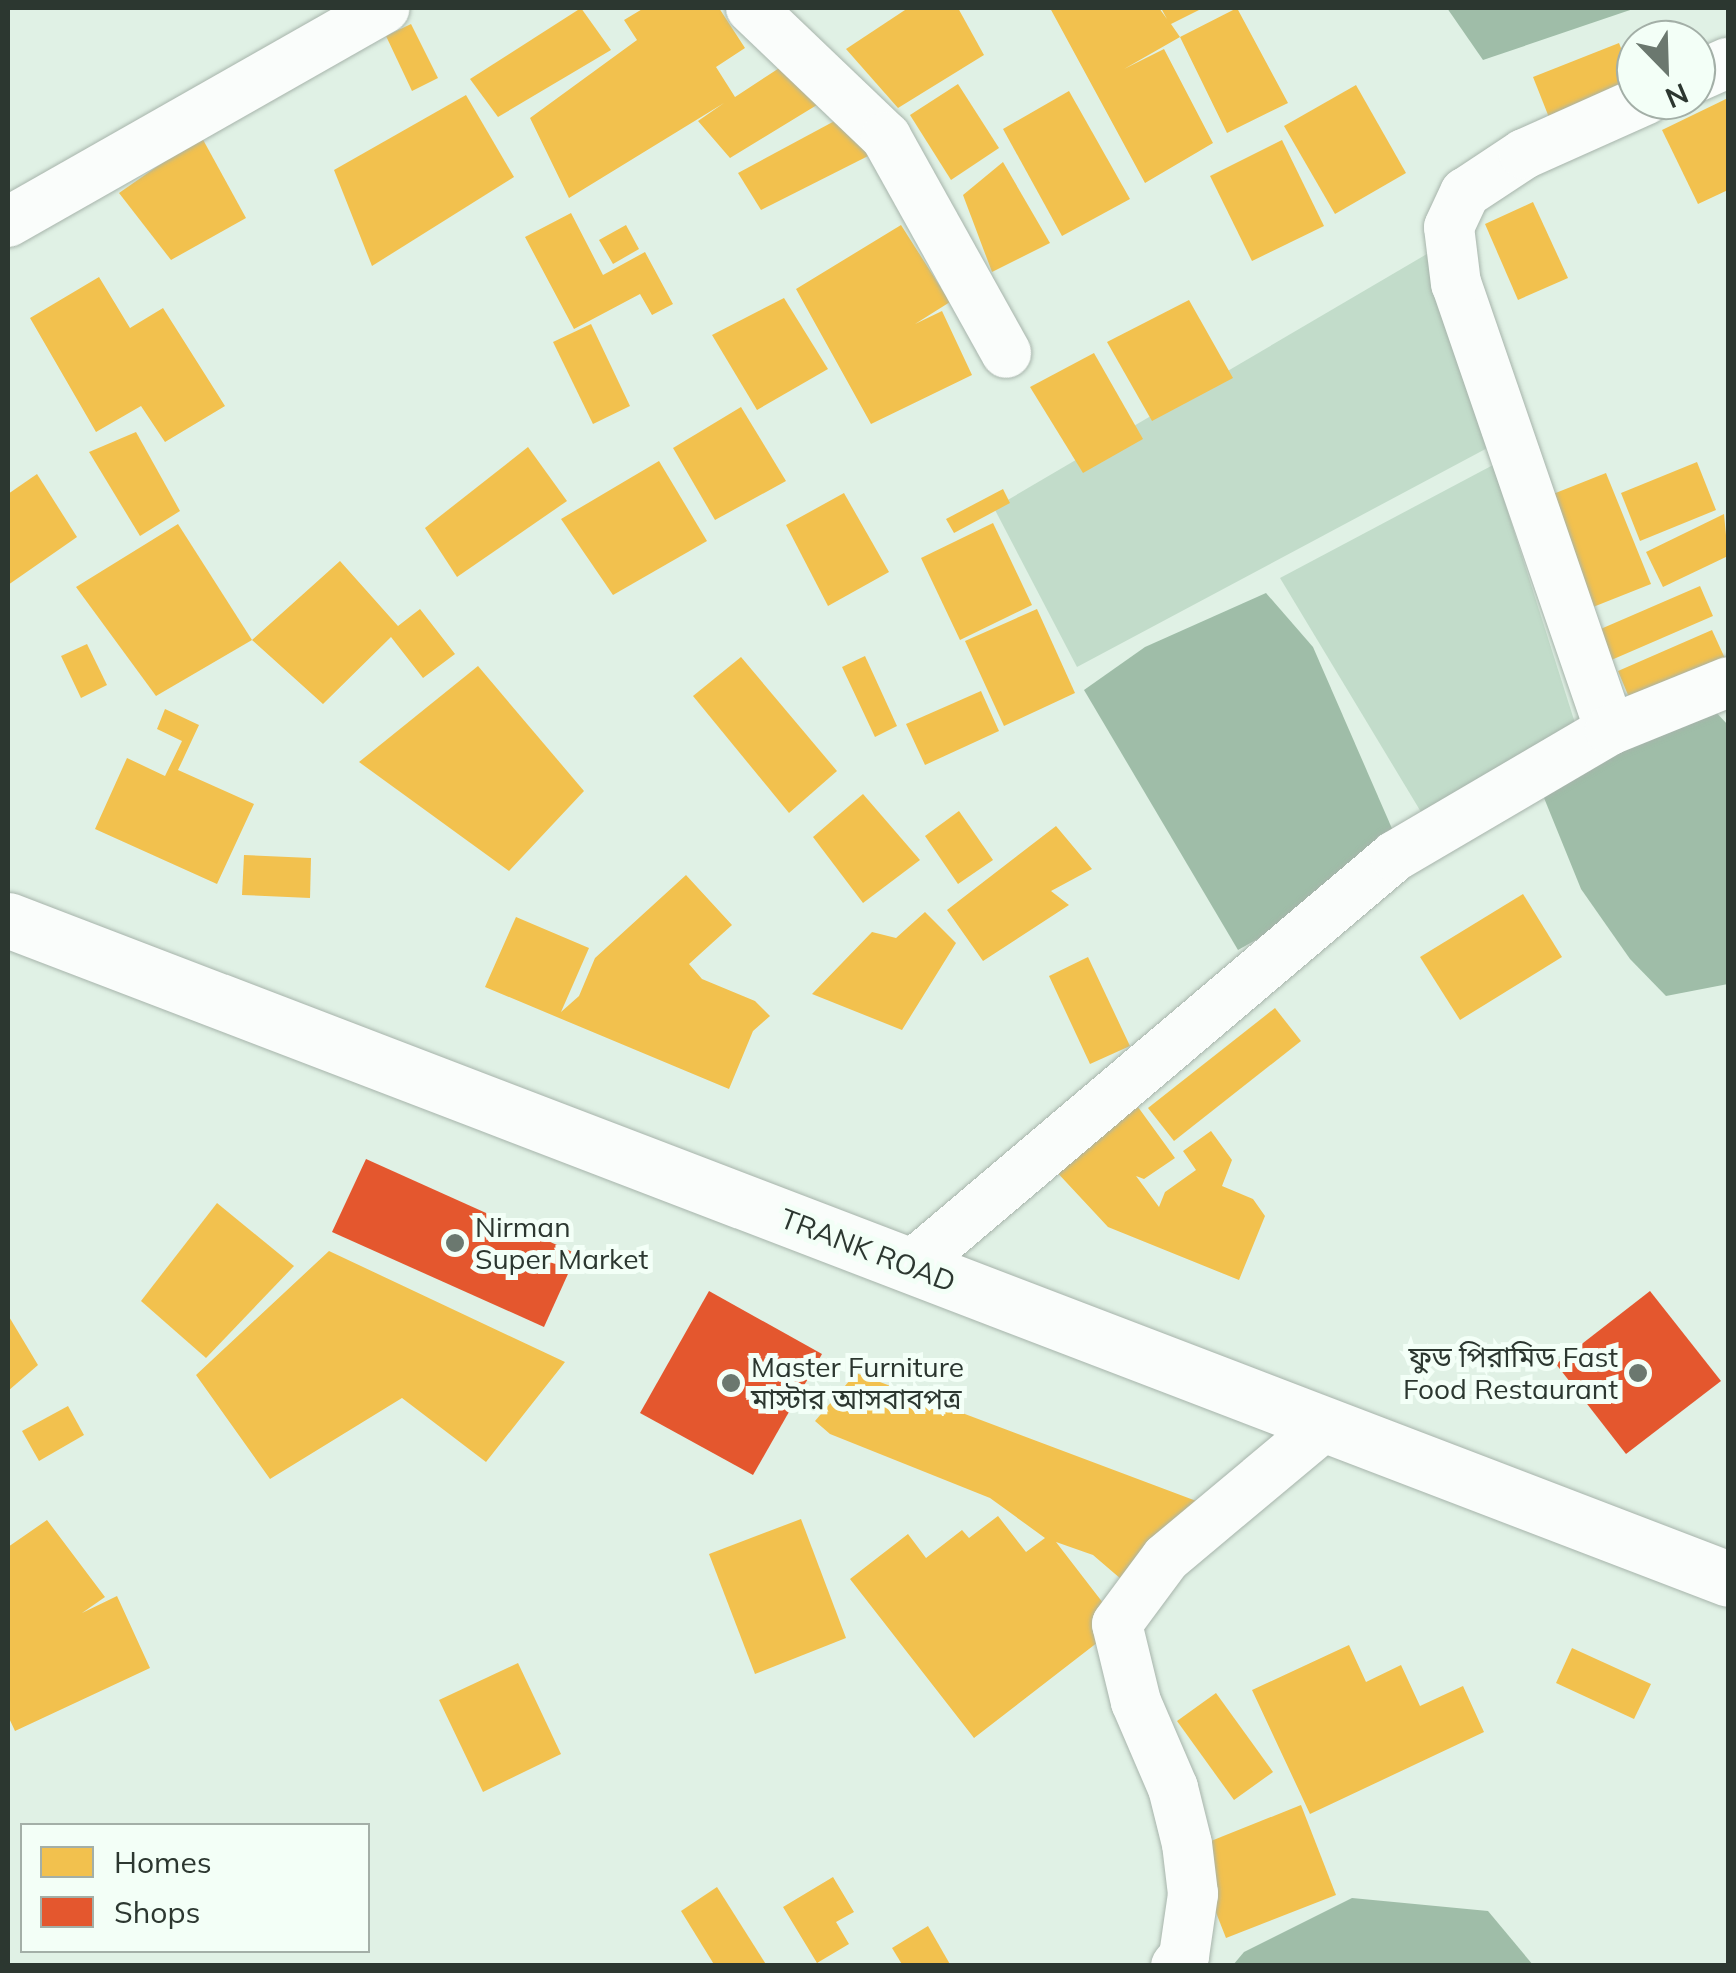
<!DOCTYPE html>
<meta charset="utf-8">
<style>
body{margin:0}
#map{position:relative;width:1736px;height:1973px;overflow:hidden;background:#e0f1e5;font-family:Mulish,"Noto Sans Bengali",sans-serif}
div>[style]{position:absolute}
.green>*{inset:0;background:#c2dcca}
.water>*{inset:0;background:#9fbda8}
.homes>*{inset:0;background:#f2c14e}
.shops>*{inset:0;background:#e4572e}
.roads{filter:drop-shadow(0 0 2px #a7b4ab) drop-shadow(0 0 2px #a7b4ab)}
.street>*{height:50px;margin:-25px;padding:0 25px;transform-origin:25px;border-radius:25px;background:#fafdfb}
.secondary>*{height:55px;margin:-27.5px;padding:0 27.5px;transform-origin:27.5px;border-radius:27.5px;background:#fafdfb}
.dots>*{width:28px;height:28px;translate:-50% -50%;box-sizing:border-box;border:5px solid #f3fff7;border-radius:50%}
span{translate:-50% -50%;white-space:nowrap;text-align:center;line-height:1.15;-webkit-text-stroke:10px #f3fff7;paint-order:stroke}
.poi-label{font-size:28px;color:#2c3730}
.left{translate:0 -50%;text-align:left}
.right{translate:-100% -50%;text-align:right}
.street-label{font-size:28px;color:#2c3730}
.frame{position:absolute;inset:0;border:10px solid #2c3730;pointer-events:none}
.legend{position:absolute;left:20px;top:1823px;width:350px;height:130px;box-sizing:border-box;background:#f3fff7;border:2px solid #a3afa7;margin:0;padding:12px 18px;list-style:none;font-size:30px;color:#2c3730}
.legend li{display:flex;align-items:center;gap:20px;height:50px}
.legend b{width:50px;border:2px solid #a3afa7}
.north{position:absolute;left:1616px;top:20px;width:100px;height:100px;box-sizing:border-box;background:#f3fff7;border:2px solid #a3afa7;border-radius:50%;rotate:157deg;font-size:28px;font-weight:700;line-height:40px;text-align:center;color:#2c3730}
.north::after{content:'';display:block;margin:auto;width:35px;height:45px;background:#6b786f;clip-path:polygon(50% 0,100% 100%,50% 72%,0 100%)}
</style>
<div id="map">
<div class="green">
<div style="clip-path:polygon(1432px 251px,1493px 445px,1077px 667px,994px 508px)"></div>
<div style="clip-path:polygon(1493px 465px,1575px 723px,1421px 812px,1280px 578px)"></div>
</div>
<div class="water">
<div style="clip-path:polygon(1447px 8px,1636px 8px,1483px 60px)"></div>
<div style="clip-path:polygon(1266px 593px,1313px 647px,1397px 840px,1302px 914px,1238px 950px,1084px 690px,1145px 647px)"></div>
<div style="clip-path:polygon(1713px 709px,1728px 725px,1728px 984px,1666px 996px,1630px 959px,1581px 889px,1542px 793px,1555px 769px)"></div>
<div style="clip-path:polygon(1352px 1898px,1488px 1911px,1533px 1965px,1233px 1965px,1244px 1952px)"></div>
</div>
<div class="homes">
<div style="clip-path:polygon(581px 8px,611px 50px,498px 117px,470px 79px)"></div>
<div style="clip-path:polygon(644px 8px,719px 8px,745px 48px,716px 67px,735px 97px,787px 63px,830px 97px,730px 158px,698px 121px,724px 103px,569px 198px,530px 118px,637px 40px,624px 20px)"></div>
<div style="clip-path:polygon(908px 8px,958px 8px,984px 55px,898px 108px,846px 49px)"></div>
<div style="clip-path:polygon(1050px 8px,1159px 8px,1167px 19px,1161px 8px,1203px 8px,1171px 24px,1180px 37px,1237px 8px,1288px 103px,1227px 133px,1180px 37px,1124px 69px,1164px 49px,1213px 143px,1145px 183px)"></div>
<div style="clip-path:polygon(411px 24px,438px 78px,412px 91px,386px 36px)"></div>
<div style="clip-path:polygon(1619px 43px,1636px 86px,1552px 125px,1533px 77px)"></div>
<div style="clip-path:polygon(958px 84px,999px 148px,951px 180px,910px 115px)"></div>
<div style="clip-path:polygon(1356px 85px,1406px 173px,1335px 214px,1284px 126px)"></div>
<div style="clip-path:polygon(1069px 91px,1130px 199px,1062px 236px,1003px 129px)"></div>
<div style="clip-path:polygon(466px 95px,514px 177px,372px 266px,334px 170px)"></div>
<div style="clip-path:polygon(1728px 98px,1728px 190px,1698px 204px,1662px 130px)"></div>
<div style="clip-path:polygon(855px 110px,882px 149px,761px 210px,738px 173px)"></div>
<div style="clip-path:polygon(201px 136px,246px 218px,171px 260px,119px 193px)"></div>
<div style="clip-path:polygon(1282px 140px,1324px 226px,1252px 261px,1210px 176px)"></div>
<div style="clip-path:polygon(1003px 162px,1050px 243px,992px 272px,963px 195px)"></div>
<div style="clip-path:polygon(1533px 202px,1568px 278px,1518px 300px,1485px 224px)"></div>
<div style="clip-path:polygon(571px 213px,603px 275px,645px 252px,673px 304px,652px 315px,640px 294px,574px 329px,525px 237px)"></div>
<div style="clip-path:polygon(626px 225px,639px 249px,613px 264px,599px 240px)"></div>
<div style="clip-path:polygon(901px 225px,950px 302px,915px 324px,942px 311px,972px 375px,871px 424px,796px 289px)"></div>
<div style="clip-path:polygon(99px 277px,130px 328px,163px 308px,225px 406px,165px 442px,141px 406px,96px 432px,30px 318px)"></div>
<div style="clip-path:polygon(784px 298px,828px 369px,757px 410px,712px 335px)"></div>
<div style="clip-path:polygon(1189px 300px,1233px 378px,1152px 421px,1107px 342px)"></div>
<div style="clip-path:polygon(591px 324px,630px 406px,593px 424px,553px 342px)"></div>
<div style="clip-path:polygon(1094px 353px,1143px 439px,1083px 473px,1030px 387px)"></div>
<div style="clip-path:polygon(741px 407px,786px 481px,715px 520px,673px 448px)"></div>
<div style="clip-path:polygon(136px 432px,180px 511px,140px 536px,89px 452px)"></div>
<div style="clip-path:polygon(528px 447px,567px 501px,457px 577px,425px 528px)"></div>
<div style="clip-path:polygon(659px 461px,707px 541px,613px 595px,561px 519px)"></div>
<div style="clip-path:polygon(1697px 462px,1716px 510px,1640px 541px,1621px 493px)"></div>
<div style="clip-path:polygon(1606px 473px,1651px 584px,1588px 609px,1543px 498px)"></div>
<div style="clip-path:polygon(37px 474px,77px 537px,8px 585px,8px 494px)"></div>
<div style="clip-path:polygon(1003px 489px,1010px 503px,954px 533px,946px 519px)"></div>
<div style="clip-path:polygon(844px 493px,889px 572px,828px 606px,786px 525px)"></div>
<div style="clip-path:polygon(1724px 514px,1728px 556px,1663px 587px,1646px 552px)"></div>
<div style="clip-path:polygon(993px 523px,1032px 605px,960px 640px,921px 558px)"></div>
<div style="clip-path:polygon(178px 524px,252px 640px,156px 696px,76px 587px)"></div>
<div style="clip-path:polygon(340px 561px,398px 626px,420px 609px,455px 654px,423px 678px,391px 637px,323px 704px,252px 640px)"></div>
<div style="clip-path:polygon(1700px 586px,1713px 616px,1609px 661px,1596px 631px)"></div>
<div style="clip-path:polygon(1037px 609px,1075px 693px,1004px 726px,965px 641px)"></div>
<div style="clip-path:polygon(1712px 630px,1728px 665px,1633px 707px,1618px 671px)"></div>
<div style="clip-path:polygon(87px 644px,107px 685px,81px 698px,61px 656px)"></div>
<div style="clip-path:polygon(865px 656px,897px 726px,875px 737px,842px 667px)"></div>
<div style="clip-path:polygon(741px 657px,837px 771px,789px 813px,693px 696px)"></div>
<div style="clip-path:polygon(478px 666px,584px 791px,509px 871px,359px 762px)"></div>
<div style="clip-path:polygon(981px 691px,999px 731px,925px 765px,906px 724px)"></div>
<div style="clip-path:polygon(165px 709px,199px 725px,178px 770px,254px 804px,217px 884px,95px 829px,127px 758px,165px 776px,182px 741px,157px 729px)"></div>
<div style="clip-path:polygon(863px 794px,920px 860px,863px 903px,813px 837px)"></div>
<div style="clip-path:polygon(959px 811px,993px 860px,958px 884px,925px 836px)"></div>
<div style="clip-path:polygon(1056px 826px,1092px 869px,1051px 891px,1069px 905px,983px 961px,947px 910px)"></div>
<div style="clip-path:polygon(244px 855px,311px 858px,310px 898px,242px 895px)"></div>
<div style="clip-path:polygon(686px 875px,732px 925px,689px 964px,702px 979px,755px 1001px,770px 1016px,753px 1031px,729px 1089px,485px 987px,516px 917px,589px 948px,561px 1012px,579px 996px,595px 958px)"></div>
<div style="clip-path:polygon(1523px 894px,1562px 957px,1460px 1020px,1420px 957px)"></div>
<div style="clip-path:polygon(925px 912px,956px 943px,902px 1030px,812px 994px,872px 932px,896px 938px)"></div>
<div style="clip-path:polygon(1088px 957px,1130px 1046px,1090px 1064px,1049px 976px)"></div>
<div style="clip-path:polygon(1275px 1008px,1301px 1041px,1174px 1141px,1148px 1108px)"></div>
<div style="clip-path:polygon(1138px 1107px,1175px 1158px,1144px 1179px,1136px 1176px,1159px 1207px,1165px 1192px,1196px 1170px,1183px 1151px,1211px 1131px,1232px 1160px,1222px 1186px,1253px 1199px,1265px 1216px,1239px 1280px,1108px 1227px,1053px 1168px)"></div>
<div style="clip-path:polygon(217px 1203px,294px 1266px,206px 1358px,141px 1301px)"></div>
<div style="clip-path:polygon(329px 1251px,565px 1362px,486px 1462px,402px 1398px,270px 1479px,196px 1375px)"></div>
<div style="clip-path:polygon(8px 1315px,38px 1365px,8px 1391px)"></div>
<div style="clip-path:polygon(856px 1373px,1199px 1502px,1128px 1585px,1093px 1555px,1056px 1542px,1120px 1625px,974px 1738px,850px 1579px,908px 1534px,926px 1558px,962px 1530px,969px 1538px,998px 1516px,1026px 1552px,1045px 1538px,990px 1498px,830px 1434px,815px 1421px)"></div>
<div style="clip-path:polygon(68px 1406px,84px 1435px,39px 1461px,22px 1431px)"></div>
<div style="clip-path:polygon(801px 1519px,846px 1638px,755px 1674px,709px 1554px)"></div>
<div style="clip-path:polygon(47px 1520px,105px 1597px,82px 1613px,117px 1596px,150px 1668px,15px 1731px,8px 1716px,8px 1547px)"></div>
<div style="clip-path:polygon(1349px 1645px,1366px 1682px,1401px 1665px,1420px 1706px,1463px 1686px,1484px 1732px,1310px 1814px,1252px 1690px)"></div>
<div style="clip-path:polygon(1572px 1648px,1651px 1684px,1634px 1719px,1556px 1683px)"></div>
<div style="clip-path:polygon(518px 1663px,561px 1754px,483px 1792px,439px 1700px)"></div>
<div style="clip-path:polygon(1216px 1693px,1273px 1772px,1234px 1800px,1177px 1721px)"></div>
<div style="clip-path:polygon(1301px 1805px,1336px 1895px,1226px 1938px,1191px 1849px)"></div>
<div style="clip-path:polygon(833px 1877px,854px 1912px,836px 1922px,849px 1944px,817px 1963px,783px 1907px)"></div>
<div style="clip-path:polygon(717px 1887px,767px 1966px,715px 1966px,681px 1911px)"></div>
<div style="clip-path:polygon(928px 1926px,951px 1966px,903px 1966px,892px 1948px)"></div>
</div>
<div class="shops">
<div style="clip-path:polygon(366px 1159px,577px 1254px,544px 1327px,332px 1232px)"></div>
<div style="clip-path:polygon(709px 1291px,822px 1354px,753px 1475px,640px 1413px)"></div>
<div style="clip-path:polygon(1650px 1291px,1721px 1381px,1626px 1454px,1556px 1364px)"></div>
</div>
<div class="roads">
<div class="street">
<div style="left:751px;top:8px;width:187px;rotate:43.7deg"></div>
<div style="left:886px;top:137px;width:247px;rotate:60.9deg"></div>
<div style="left:1696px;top:77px;width:35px;rotate:-24deg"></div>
<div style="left:8px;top:222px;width:433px;rotate:-29.6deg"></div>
<div style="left:1610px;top:730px;width:472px;rotate:-109deg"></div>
<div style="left:1456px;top:284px;width:57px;rotate:-97deg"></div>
<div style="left:1449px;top:227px;width:38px;rotate:-65deg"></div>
<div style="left:1465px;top:193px;width:71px;rotate:-33.5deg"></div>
<div style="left:1524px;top:154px;width:133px;rotate:-24.1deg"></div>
<div style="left:911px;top:1266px;width:634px;rotate:-40.27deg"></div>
<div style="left:1395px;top:856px;width:249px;rotate:-30.4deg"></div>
<div style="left:1610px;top:730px;width:127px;rotate:-22.1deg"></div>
<div style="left:1176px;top:1966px;width:13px;rotate:-51deg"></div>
<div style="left:1184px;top:1956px;width:63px;rotate:-81.7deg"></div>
<div style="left:1193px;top:1894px;width:50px;rotate:-96.8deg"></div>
<div style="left:1187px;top:1844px;width:58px;rotate:-104deg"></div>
<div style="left:1173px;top:1788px;width:94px;rotate:-113.3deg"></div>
<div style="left:1136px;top:1702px;width:80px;rotate:-103.7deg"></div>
<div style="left:1117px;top:1624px;width:82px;rotate:-53.4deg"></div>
<div style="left:1166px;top:1558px;width:207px;rotate:-39.9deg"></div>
</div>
<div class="secondary">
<div style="left:8px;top:920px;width:1842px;rotate:20.96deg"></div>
</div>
</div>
<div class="dots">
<div style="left:455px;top:1243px;background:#6b786f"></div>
<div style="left:1638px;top:1373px;background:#6b786f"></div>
<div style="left:731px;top:1383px;background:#6b786f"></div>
</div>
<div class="poi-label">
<span class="left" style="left:475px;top:1243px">Nirman<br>Super Market</span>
<span class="right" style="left:1618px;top:1373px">ফুড পিরামিড Fast<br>Food Restaurant</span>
<span class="left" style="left:751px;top:1383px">Master Furniture<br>মাস্টার আসবাবপত্র</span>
</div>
<div class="street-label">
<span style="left:868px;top:1250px;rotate:21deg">TRANK ROAD</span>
</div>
<div class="frame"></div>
<ul class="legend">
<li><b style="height:28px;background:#f2c14e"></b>Homes</li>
<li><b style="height:28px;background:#e4572e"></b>Shops</li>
</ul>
<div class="north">N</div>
</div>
